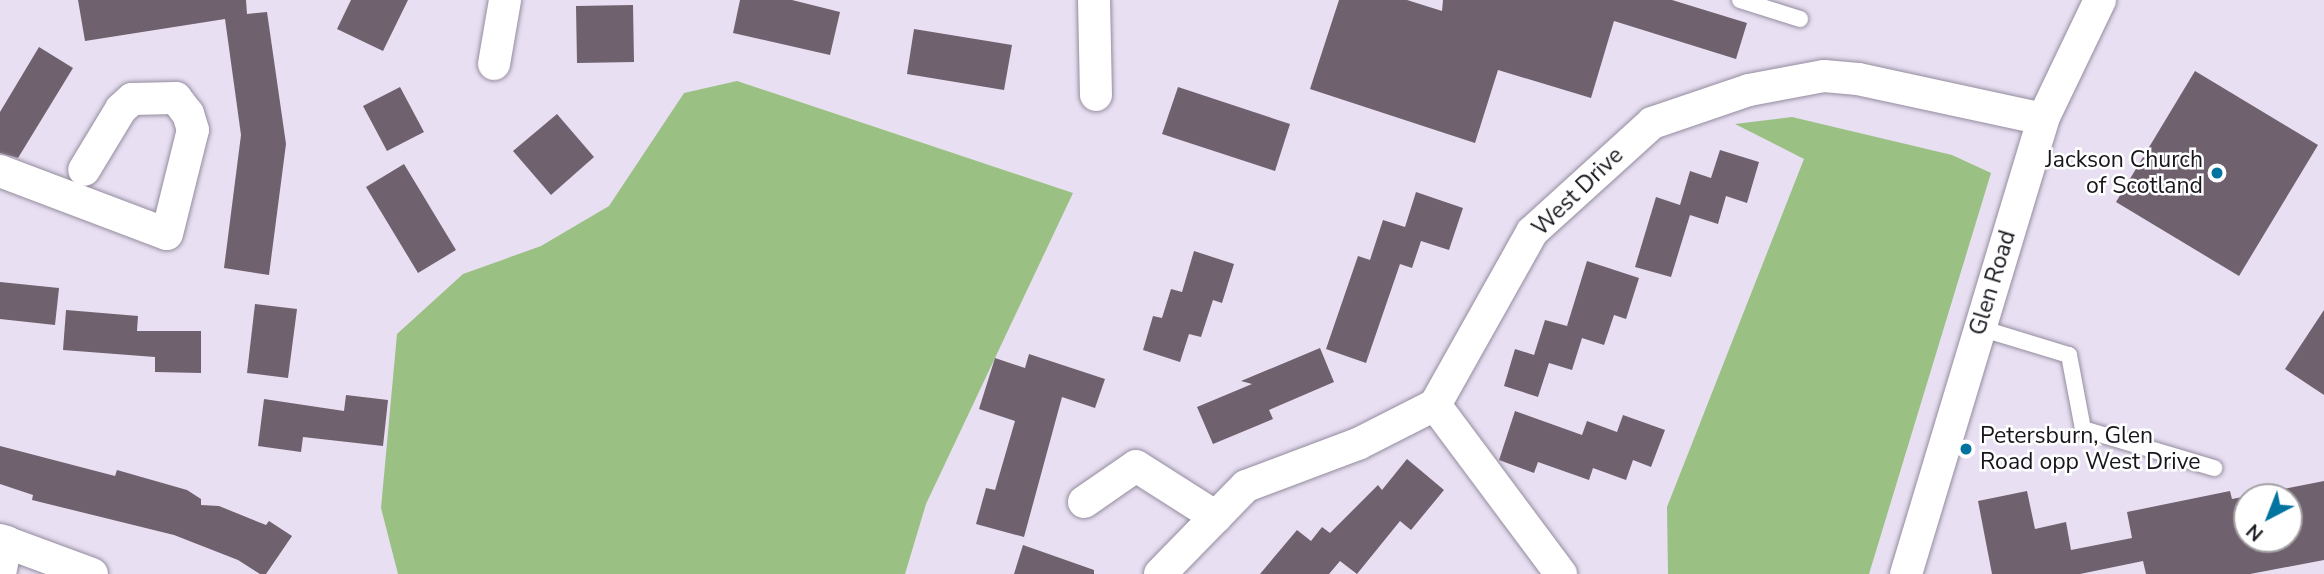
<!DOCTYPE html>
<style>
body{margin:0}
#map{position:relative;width:2324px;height:574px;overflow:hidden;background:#e8dff2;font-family:"Nunito Sans",sans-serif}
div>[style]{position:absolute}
.green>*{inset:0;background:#9bc084}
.building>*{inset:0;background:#70616e}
.roads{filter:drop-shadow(0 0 2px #948c9e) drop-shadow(0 0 2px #948c9e)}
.lane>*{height:16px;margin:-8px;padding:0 8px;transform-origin:8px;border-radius:8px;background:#fff}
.street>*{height:32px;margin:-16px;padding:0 16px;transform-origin:16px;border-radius:16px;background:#fff}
.dots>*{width:19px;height:19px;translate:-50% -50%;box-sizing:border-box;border:4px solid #fff;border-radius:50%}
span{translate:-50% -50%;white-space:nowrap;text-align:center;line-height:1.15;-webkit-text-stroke:5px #fff;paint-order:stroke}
.poi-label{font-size:23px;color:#18151c}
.right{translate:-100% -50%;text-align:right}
.left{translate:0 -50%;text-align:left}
.street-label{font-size:23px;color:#18151c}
.north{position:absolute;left:2233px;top:483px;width:70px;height:70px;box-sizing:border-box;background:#fff;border:2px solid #a3a1a4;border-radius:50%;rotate:222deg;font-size:19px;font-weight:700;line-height:28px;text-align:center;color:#18151c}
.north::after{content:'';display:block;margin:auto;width:24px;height:32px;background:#00739e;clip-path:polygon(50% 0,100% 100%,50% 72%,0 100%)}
</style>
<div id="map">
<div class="green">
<div style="clip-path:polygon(737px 81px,1073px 193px,926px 504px,905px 574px,398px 574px,381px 508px,397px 334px,463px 274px,541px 246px,609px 206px,684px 93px)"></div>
<div style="clip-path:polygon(1792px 117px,1952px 155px,1991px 173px,1869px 574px,1668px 574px,1667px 507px,1804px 159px,1735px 124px)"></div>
</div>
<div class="building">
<div style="clip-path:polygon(78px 0,246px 0,247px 14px,267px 12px,286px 144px,269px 275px,224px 268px,241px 135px,225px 19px,85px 41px)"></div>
<div style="clip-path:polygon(351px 0,408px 0,383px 51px,337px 29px)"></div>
<div style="clip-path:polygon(740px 0,792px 0,840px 12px,830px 55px,733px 33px)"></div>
<div style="clip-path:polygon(1339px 0,1407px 0,1442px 11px,1443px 0,1672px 0,1747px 23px,1736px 59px,1614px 21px,1591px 98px,1498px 70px,1475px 143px,1310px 89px)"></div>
<div style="clip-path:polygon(633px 5px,634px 62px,577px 63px,576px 6px)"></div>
<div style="clip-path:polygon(914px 29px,1012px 45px,1004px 90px,907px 74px)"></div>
<div style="clip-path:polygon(39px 47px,73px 68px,18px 158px,0 153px,0 112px)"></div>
<div style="clip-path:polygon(2195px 71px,2318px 145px,2239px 276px,2116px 202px)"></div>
<div style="clip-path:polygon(400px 87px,424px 132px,387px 151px,363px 106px)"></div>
<div style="clip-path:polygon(1178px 87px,1290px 124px,1275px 171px,1162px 134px)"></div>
<div style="clip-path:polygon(557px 114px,594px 157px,551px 195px,513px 151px)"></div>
<div style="clip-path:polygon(1720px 150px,1759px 162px,1747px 203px,1726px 196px,1718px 224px,1690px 215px,1671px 277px,1635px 267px,1656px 197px,1680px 205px,1690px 171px,1711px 178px)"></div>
<div style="clip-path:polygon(404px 164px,456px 250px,418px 273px,366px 187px)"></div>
<div style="clip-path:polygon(1416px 192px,1463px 208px,1449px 250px,1421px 241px,1412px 268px,1400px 264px,1366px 363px,1326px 349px,1358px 256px,1370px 260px,1383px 220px,1405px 227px)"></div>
<div style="clip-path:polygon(1194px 251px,1234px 264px,1222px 303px,1213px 300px,1201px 337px,1189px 334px,1180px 362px,1143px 350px,1153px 316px,1162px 318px,1171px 289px,1182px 292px)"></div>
<div style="clip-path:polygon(1587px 261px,1639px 278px,1626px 319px,1614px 315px,1604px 345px,1582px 338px,1572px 370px,1549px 363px,1538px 397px,1504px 386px,1515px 349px,1534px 355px,1545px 320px,1567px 326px)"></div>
<div style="clip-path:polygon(0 282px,59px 288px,55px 325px,0 319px)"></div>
<div style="clip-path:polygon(255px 304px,297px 309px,288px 378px,247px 373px)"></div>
<div style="clip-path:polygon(66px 310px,138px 316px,137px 331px,201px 331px,201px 373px,155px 372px,155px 357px,63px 350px)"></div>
<div style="clip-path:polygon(2324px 310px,2324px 395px,2285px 369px)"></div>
<div style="clip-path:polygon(1320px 348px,1334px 382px,1269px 410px,1273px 419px,1213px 444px,1197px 407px,1252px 384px,1241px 381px)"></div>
<div style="clip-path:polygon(1029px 354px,1105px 379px,1095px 408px,1062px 397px,1024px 537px,976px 524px,986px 488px,995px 490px,1015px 421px,979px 409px,995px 358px,1025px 368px)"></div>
<div style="clip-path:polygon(346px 395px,388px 400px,383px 446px,303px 437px,301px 452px,258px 446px,264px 399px,344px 411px)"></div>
<div style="clip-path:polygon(1515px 411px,1582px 435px,1587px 421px,1617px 432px,1623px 415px,1665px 430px,1651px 467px,1633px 460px,1626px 480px,1593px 468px,1589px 480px,1538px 462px,1534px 473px,1499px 460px)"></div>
<div style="clip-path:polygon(0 446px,115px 476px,117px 470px,187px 490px,201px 499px,201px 505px,219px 506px,266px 525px,269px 521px,292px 536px,266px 574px,260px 574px,238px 560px,174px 535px,32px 500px,33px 495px,0 484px)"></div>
<div style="clip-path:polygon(1407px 459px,1444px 490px,1411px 530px,1400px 521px,1357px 574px,1340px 561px,1329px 574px,1260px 574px,1297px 530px,1311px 541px,1322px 527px,1330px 533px,1378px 485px,1382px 490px)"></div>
<div style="clip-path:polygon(evenodd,2324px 481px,2324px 560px,2250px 574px,2146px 574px,2143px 561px,2080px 574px,1992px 574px,1978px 501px,2027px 491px,2035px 529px,2066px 522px,2071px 550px,2132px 538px,2127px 512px,2230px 491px,2232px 499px,2324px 481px,2247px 497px,2289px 497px,2289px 539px,2247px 539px,2247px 497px)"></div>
<div style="clip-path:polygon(1023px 545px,1094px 570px,1094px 574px,1014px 574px)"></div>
</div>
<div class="roads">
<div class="lane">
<div style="left:1740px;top:0;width:63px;rotate:17.6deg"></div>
<div style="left:1980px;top:328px;width:93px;rotate:16.9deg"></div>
<div style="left:2069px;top:355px;width:75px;rotate:79.3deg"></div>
<div style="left:2083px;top:429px;width:137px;rotate:16.6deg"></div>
</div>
<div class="street">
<div style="left:1094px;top:0;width:95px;rotate:88.8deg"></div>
<div style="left:494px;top:64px;width:65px;rotate:-80.2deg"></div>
<div style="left:0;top:171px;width:178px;rotate:20.7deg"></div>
<div style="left:167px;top:234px;width:107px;rotate:-76deg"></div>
<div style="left:193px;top:130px;width:17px;rotate:-107deg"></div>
<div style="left:188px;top:114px;width:20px;rotate:-127deg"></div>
<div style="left:176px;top:98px;width:44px;rotate:178.7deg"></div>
<div style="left:132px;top:99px;width:15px;rotate:138deg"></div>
<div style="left:121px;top:109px;width:71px;rotate:121.2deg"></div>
<div style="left:1435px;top:405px;width:211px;rotate:53.3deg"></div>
<div style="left:1084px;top:502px;width:63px;rotate:-34.7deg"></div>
<div style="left:1136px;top:466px;width:95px;rotate:32.5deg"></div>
<div style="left:0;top:540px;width:98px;rotate:20.3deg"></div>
<div style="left:0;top:574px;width:33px;rotate:-79deg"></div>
<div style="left:1160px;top:574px;width:123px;rotate:-45.7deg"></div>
<div style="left:1246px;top:486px;width:120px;rotate:-20.6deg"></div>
<div style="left:1358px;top:444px;width:86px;rotate:-26.9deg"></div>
<div style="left:1435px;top:405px;width:198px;rotate:-60.7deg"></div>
<div style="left:1532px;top:232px;width:162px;rotate:-42.2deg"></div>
<div style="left:1652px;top:123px;width:102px;rotate:-18.8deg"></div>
<div style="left:1749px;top:90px;width:76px;rotate:-10.6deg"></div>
<div style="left:1824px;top:76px;width:34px;rotate:5deg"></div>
<div style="left:1858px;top:79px;width:189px;rotate:12.2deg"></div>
<div style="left:1906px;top:574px;width:475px;rotate:-73.2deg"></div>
<div style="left:2043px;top:119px;width:132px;rotate:-64.4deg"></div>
</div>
</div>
<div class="dots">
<div style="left:2217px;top:173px;background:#00739e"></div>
<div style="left:1966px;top:449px;background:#00739e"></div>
</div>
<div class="poi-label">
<span class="right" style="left:2203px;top:173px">Jackson Church<br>of Scotland</span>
<span class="left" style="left:1980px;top:449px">Petersburn, Glen<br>Road opp West Drive</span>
</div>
<div class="street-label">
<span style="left:1578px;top:192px;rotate:-44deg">West Drive</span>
<span style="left:1993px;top:283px;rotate:-73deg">Glen Road</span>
</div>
<div class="north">N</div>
</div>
